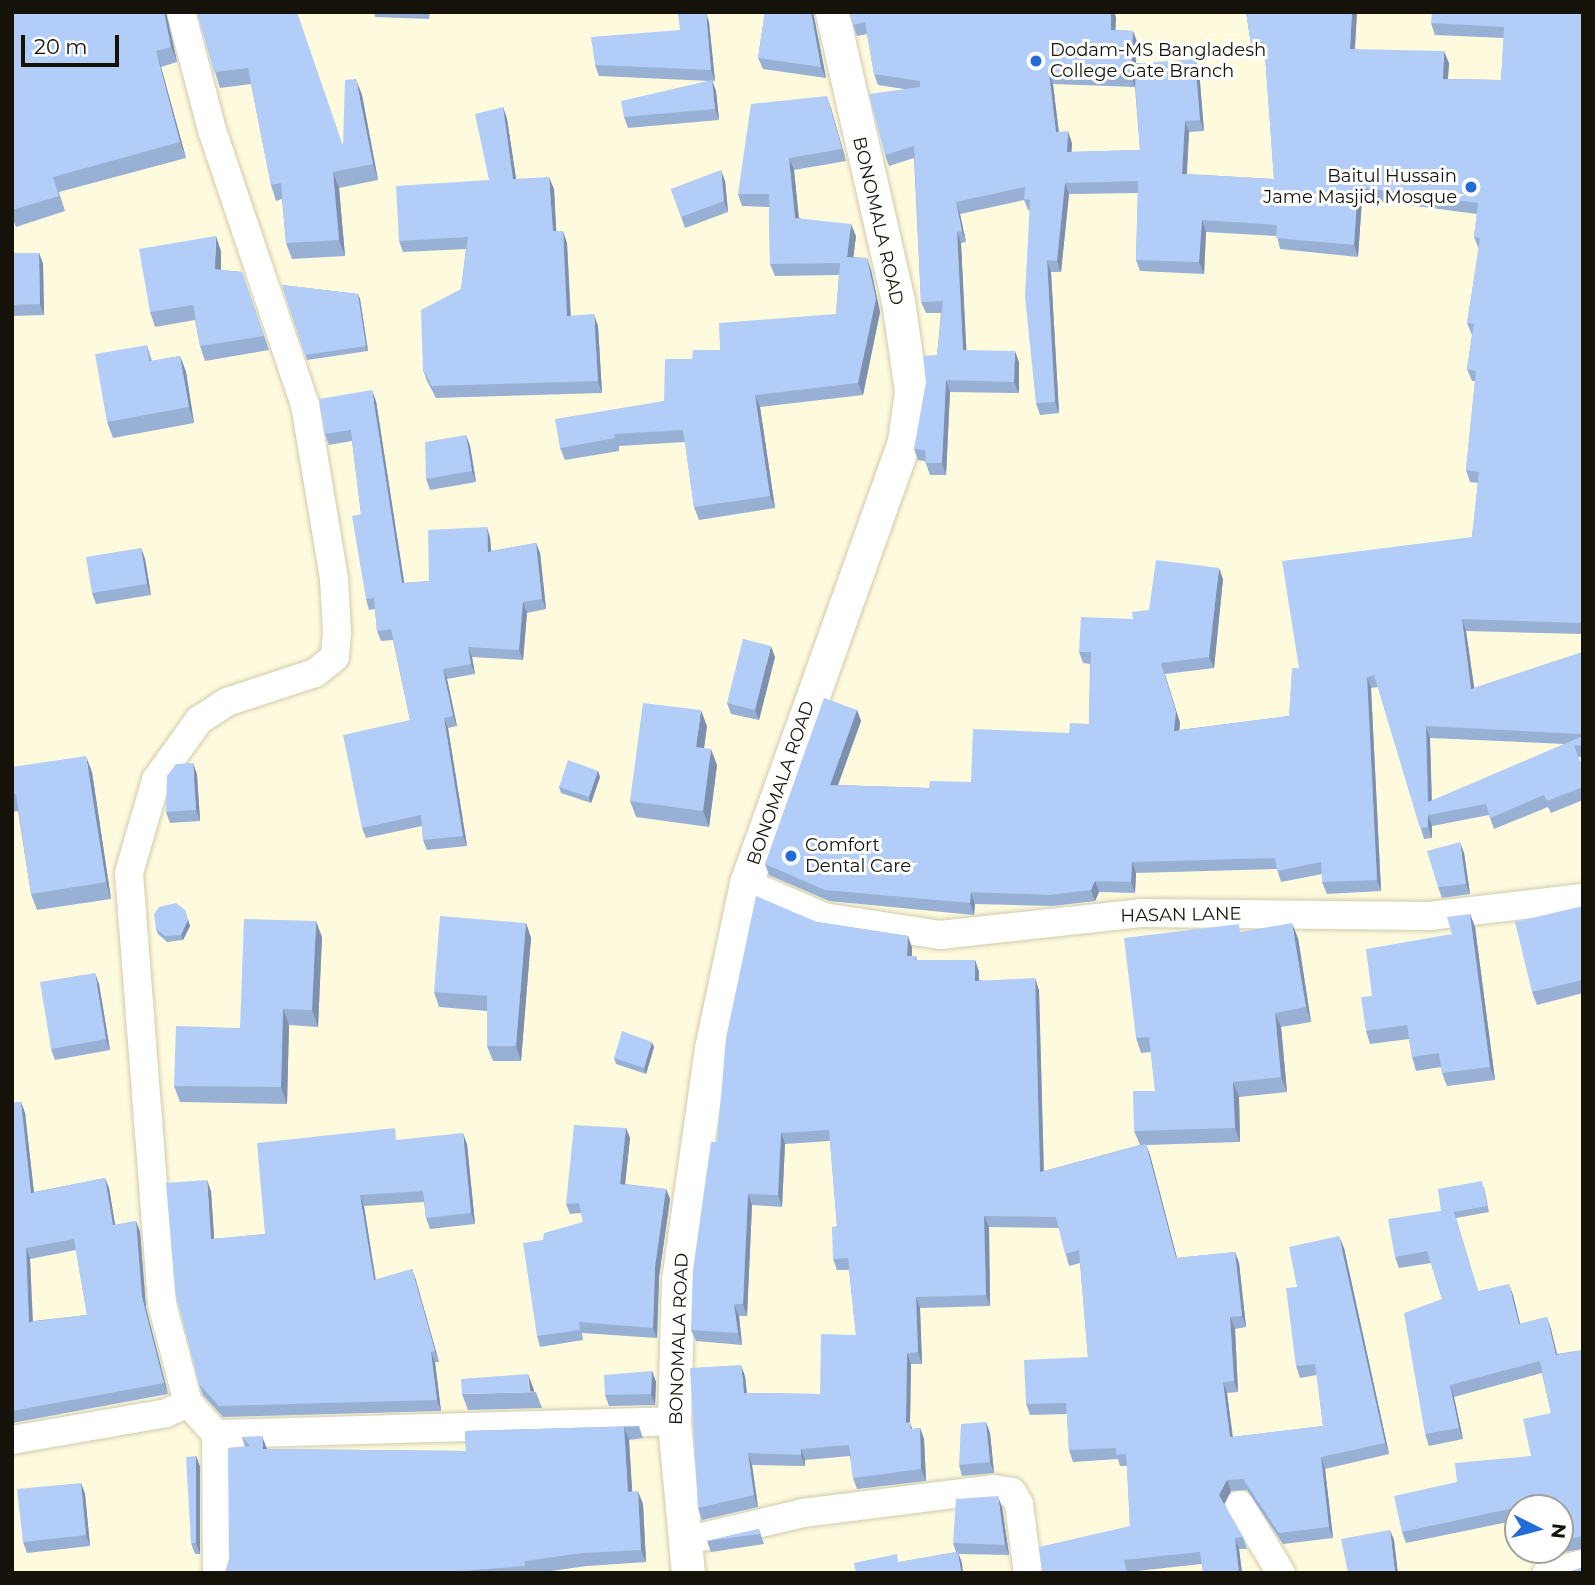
<!DOCTYPE html>
<style>
body{margin:0}
#map{position:relative;width:1595px;height:1585px;overflow:hidden;background:#fefadd;font-family:Montserrat,sans-serif}
div>[style]{position:absolute}
.roads{filter:drop-shadow(0 0 2px #cfcbaf) drop-shadow(0 0 2px #cfcbaf)}
.minor>*{height:28px;margin:-14px;padding:0 14px;transform-origin:14px;border-radius:14px;background:#fff}
.tertiary>*{height:33px;margin:-16.5px;padding:0 16.5px;transform-origin:16.5px;border-radius:16.5px;background:#fff}
.wall>*{inset:0;background:#99b0d5}
.shaded-wall>*{inset:0;background:#7d90ae}
.building>*{inset:0;background:#b2cdf8}
.dots>*{width:19px;height:19px;translate:-50% -50%;box-sizing:border-box;border:4px solid #fff;border-radius:50%}
span{translate:-50% -50%;white-space:nowrap;text-align:center;line-height:1.15;-webkit-text-stroke:6px #fff;paint-order:stroke}
.poi-label{font-size:18px;color:#151309}
.left{translate:0 -50%;text-align:left}
.right{translate:-100% -50%;text-align:right}
.street-label{font-size:18px;color:#151309}
.frame{position:absolute;inset:0;border:14px solid #151309;pointer-events:none}
.north{position:absolute;left:1504px;top:1494px;width:70px;height:70px;box-sizing:border-box;background:#fff;border:2px solid #a1a19d;border-radius:50%;rotate:96deg;font-size:19px;font-weight:700;line-height:28px;text-align:center;color:#151309}
.north::after{content:'';display:block;margin:auto;width:24px;height:32px;background:#236bd6;clip-path:polygon(50% 0,100% 100%,50% 72%,0 100%)}
.scale{position:absolute;left:21px;top:35px;width:98px;height:32px;box-sizing:border-box;border:4px solid #151309;border-top:0;padding-left:9px;font-size:21px;line-height:24px;white-space:nowrap;color:#151309;-webkit-text-stroke:5px #fff;paint-order:stroke}
</style>
<div id="map">
<div class="roads">
<div class="minor">
<div style="left:181px;top:12px;width:122px;rotate:75.3deg"></div>
<div style="left:212px;top:130px;width:290px;rotate:71.3deg"></div>
<div style="left:305px;top:405px;width:176px;rotate:80.5deg"></div>
<div style="left:334px;top:579px;width:53px;rotate:86.8deg"></div>
<div style="left:337px;top:632px;width:25px;rotate:95deg"></div>
<div style="left:335px;top:657px;width:26px;rotate:141deg"></div>
<div style="left:315px;top:673px;width:93px;rotate:161.8deg"></div>
<div style="left:227px;top:702px;width:33px;rotate:147deg"></div>
<div style="left:199px;top:720px;width:74px;rotate:125.6deg"></div>
<div style="left:156px;top:780px;width:97px;rotate:106.2deg"></div>
<div style="left:129px;top:873px;width:432px;rotate:85.6deg"></div>
<div style="left:162px;top:1304px;width:102px;rotate:75.3deg"></div>
<div style="left:188px;top:1403px;width:42px;rotate:47.9deg"></div>
<div style="left:746px;top:883px;width:85px;rotate:23.6deg"></div>
<div style="left:824px;top:917px;width:117px;rotate:8.8deg"></div>
<div style="left:940px;top:935px;width:202px;rotate:-6.2deg"></div>
<div style="left:1141px;top:913px;width:288px;rotate:0.6deg"></div>
<div style="left:1429px;top:916px;width:155px;rotate:-6.7deg"></div>
<div style="left:12px;top:1440px;width:156px;rotate:-9.9deg"></div>
<div style="left:166px;top:1413px;width:24px;rotate:-24deg"></div>
<div style="left:1240px;top:1505px;width:79px;rotate:58.9deg"></div>
<div style="left:685px;top:1541px;width:121px;rotate:-13.3deg"></div>
<div style="left:803px;top:1513px;width:193px;rotate:-7.2deg"></div>
<div style="left:994px;top:1489px;width:18px;rotate:9deg"></div>
<div style="left:1012px;top:1492px;width:14px;rotate:60deg"></div>
<div style="left:1019px;top:1504px;width:70px;rotate:82.6deg"></div>
<div style="left:217px;top:1573px;width:139px;rotate:-90.4deg"></div>
<div style="left:216px;top:1434px;width:458px;rotate:-1.6deg"></div>
<div style="left:1547px;top:1573px;width:37px;rotate:-14deg"></div>
</div>
<div class="tertiary">
<div style="left:688px;top:1573px;width:153px;rotate:-95.3deg"></div>
<div style="left:674px;top:1421px;width:141px;rotate:-88.4deg"></div>
<div style="left:678px;top:1280px;width:234px;rotate:-81.9deg"></div>
<div style="left:711px;top:1048px;width:169px;rotate:-78deg"></div>
<div style="left:746px;top:883px;width:468px;rotate:-70.3deg"></div>
<div style="left:904px;top:442px;width:51px;rotate:-82.2deg"></div>
<div style="left:911px;top:391px;width:91px;rotate:-98.2deg"></div>
<div style="left:898px;top:301px;width:296px;rotate:-102.9deg"></div>
</div>
</div>
<div class="wall">
<div style="clip-path:polygon(12px 12px,166px 12px,177px 62px,161px 67px,186px 158px,59px 192px,65px 211px,16px 227px,12px 217px)"></div>
<div style="clip-path:polygon(197px 12px,343px 145px,362px 95px,378px 180px,339px 188px,345px 256px,292px 259px,286px 243px,282px 199px,276px 201px,271px 185px,251px 84px,220px 88px)"></div>
<div style="clip-path:polygon(374px 12px,430px 12px,429px 19px,375px 17px)"></div>
<div style="clip-path:polygon(765px 12px,813px 12px,826px 78px,763px 69px,758px 58px)"></div>
<div style="clip-path:polygon(evenodd,849px 12px,1116px 17px,1115px 30px,1133px 31px,1137px 42px,1136px 63px,1199px 70px,1204px 131px,1189px 132px,1187px 174px,1274px 179px,1265px 54px,1255px 55px,1251px 44px,1246px 12px,1357px 12px,1355px 49px,1449px 63px,1448px 79px,1501px 80px,1504px 38px,1435px 35px,1431px 23px,1583px 12px,1583px 634px,1466px 631px,1474px 688px,1583px 652px,1583px 757px,1578px 757px,1583px 768px,1583px 800px,1551px 813px,1548px 807px,1494px 829px,1489px 815px,1432px 826px,1432px 838px,1424px 839px,1378px 687px,1371px 688px,1381px 891px,1327px 894px,1322px 882px,1322px 874px,1281px 882px,1277px 869px,1136px 873px,1135px 893px,1099px 892px,1095px 901px,1053px 906px,975px 904px,974px 915px,829px 901px,769px 875px,765px 864px,857px 710px,861px 721px,838px 785px,929px 788px,971px 782px,1089px 724px,1090px 664px,1083px 663px,1079px 652px,1133px 619px,1149px 610px,1223px 579px,1214px 668px,1165px 674px,1180px 723px,1179px 730px,1289px 716px,1299px 668px,1472px 537px,1478px 483px,1470px 482px,1466px 470px,1475px 381px,1472px 381px,1467px 369px,1472px 335px,1467px 323px,1479px 249px,1474px 237px,1477px 214px,1362px 199px,1358px 257px,1280px 249px,1277px 236px,1206px 232px,1204px 274px,1140px 271px,1136px 260px,1138px 193px,1069px 194px,1061px 272px,1051px 272px,1059px 413px,1040px 415px,1036px 403px,1030px 211px,1028px 210px,1024px 200px,960px 214px,966px 242px,961px 243px,966px 350px,1019px 362px,1019px 393px,950px 392px,946px 475px,930px 475px,925px 461px,918px 460px,914px 449px,937px 355px,941px 313px,926px 313px,921px 302px,914px 158px,889px 166px,885px 155px,904px 89px,878px 85px,874px 74px,867px 34px,857px 36px,849px 12px,1053px 84px,1135px 87px,1140px 150px,1071px 152px,1072px 143px,1059px 132px,1053px 84px,849px 12px,1430px 738px,1565px 744px,1432px 801px,1430px 738px)"></div>
<div style="clip-path:polygon(709px 22px,715px 81px,712px 81px,716px 91px,719px 120px,628px 128px,624px 117px,710px 81px,599px 76px,595px 65px,680px 30px)"></div>
<div style="clip-path:polygon(827px 96px,846px 161px,794px 170px,799px 218px,856px 236px,853px 257px,867px 258px,871px 270px,880px 312px,863px 395px,760px 407px,775px 508px,699px 520px,694px 507px,685px 442px,619px 446px,619px 451px,565px 460px,560px 448px,664px 401px,692px 359px,836px 314px,839px 275px,775px 276px,770px 264px,769px 207px,742px 206px,738px 194px)"></div>
<div style="clip-path:polygon(503px 107px,507px 119px,516px 179px,554px 189px,556px 231px,567px 243px,571px 316px,598px 326px,602px 393px,436px 398px,427px 381px,423px 370px,461px 289px,466px 249px,403px 252px,399px 241px,489px 180px)"></div>
<div style="clip-path:polygon(725px 181px,728px 212px,685px 228px,671px 189px)"></div>
<div style="clip-path:polygon(221px 251px,221px 270px,242px 272px,269px 350px,205px 361px,200px 346px,195px 320px,155px 327px,150px 312px)"></div>
<div style="clip-path:polygon(12px 253px,39px 253px,43px 264px,44px 315px,12px 316px)"></div>
<div style="clip-path:polygon(282px 285px,358px 294px,360px 299px,368px 351px,307px 360px)"></div>
<div style="clip-path:polygon(147px 345px,152px 361px,180px 356px,186px 372px,194px 423px,113px 438px,107px 422px)"></div>
<div style="clip-path:polygon(376px 401px,404px 583px,429px 581px,490px 537px,491px 551px,536px 543px,540px 553px,546px 609px,527px 613px,523px 660px,472px 657px,475px 674px,447px 679px,457px 726px,448px 728px,467px 846px,427px 850px,423px 840px,422px 826px,366px 838px,362px 828px,410px 720px,393px 640px,381px 641px,377px 631px,375px 609px,369px 610px,366px 599px,361px 514px,352px 441px,329px 445px,325px 434px)"></div>
<div style="clip-path:polygon(466px 435px,470px 446px,476px 482px,430px 490px,426px 479px)"></div>
<div style="clip-path:polygon(141px 548px,145px 559px,151px 595px,96px 604px,92px 593px)"></div>
<div style="clip-path:polygon(775px 657px,759px 720px,731px 714px,727px 703px)"></div>
<div style="clip-path:polygon(707px 726px,704px 748px,717px 765px,709px 827px,636px 817px,630px 801px)"></div>
<div style="clip-path:polygon(12px 767px,92px 772px,111px 899px,37px 910px,31px 894px,18px 811px,12px 812px)"></div>
<div style="clip-path:polygon(598px 771px,600px 777px,591px 803px,561px 793px,559px 787px)"></div>
<div style="clip-path:polygon(197px 774px,200px 821px,170px 823px,166px 812px)"></div>
<div style="clip-path:polygon(1464px 853px,1470px 894px,1442px 898px,1438px 887px)"></div>
<div style="clip-path:polygon(1583px 906px,1583px 993px,1537px 1005px,1532px 992px)"></div>
<div style="clip-path:polygon(185px 910px,190px 926px,183px 940px,167px 942px,158px 934px,156px 929px)"></div>
<div style="clip-path:polygon(1470px 914px,1475px 927px,1495px 1080px,1447px 1086px,1442px 1073px,1441px 1067px,1416px 1071px,1412px 1057px,1409px 1039px,1370px 1044px,1366px 1031px,1372px 996px,1452px 934px)"></div>
<div style="clip-path:polygon(817px 922px,908px 936px,912px 948px,912px 956px,916px 956px,917px 960px,975px 960px,979px 972px,979px 980px,1039px 990px,1044px 1171px,1140px 1145px,1134px 1131px,1155px 1091px,1151px 1052px,1141px 1053px,1136px 1038px,1242px 932px,1298px 938px,1311px 1022px,1281px 1027px,1287px 1092px,1239px 1097px,1240px 1142px,1146px 1145px,1150px 1155px,1177px 1258px,1235px 1252px,1239px 1263px,1246px 1327px,1235px 1329px,1238px 1392px,1227px 1393px,1233px 1437px,1323px 1426px,1317px 1375px,1300px 1378px,1296px 1366px,1297px 1287px,1344px 1248px,1389px 1454px,1325px 1469px,1333px 1538px,1283px 1544px,1247px 1490px,1231px 1491px,1224px 1504px,1243px 1537px,1247px 1549px,1239px 1549px,1242px 1573px,1203px 1573px,1202px 1564px,1128px 1572px,1128px 1573px,1042px 1573px,1130px 1526px,1127px 1466px,1120px 1466px,1118px 1459px,1073px 1462px,1069px 1450px,1067px 1414px,1030px 1415px,1026px 1404px,1088px 1357px,1080px 1263px,1069px 1266px,1059px 1228px,989px 1227px,990px 1306px,920px 1308px,922px 1364px,911px 1364px,910px 1423px,912px 1429px,920px 1428px,924px 1439px,926px 1481px,857px 1489px,853px 1478px,850px 1456px,805px 1460px,805px 1466px,752px 1465px,758px 1507px,702px 1520px,698px 1508px,745px 1376px,747px 1393px,820px 1394px,856px 1335px,849px 1270px,837px 1270px,833px 1259px,837px 1226px,830px 1141px,785px 1144px,782px 1207px,752px 1205px,747px 1316px,739px 1316px,742px 1345px,696px 1341px,691px 1330px,717px 1142px)"></div>
<div style="clip-path:polygon(526px 923px,531px 938px,521px 1061px,493px 1061px,487px 1046px,487px 1011px,439px 1007px,434px 992px)"></div>
<div style="clip-path:polygon(322px 937px,318px 1027px,289px 1025px,287px 1104px,180px 1102px,174px 1086px,240px 1028px)"></div>
<div style="clip-path:polygon(99px 984px,110px 1050px,55px 1060px,51px 1049px)"></div>
<div style="clip-path:polygon(654px 1047px,646px 1074px,616px 1064px,614px 1058px)"></div>
<div style="clip-path:polygon(evenodd,21px 1102px,25px 1113px,34px 1192px,105px 1178px,109px 1188px,115px 1225px,136px 1221px,140px 1232px,146px 1308px,168px 1394px,12px 1423px,12px 1103px,21px 1102px,76px 1250px,87px 1315px,33px 1321px,30px 1259px,76px 1250px)"></div>
<div style="clip-path:polygon(626px 1128px,630px 1138px,625px 1184px,666px 1189px,670px 1199px,659px 1277px,657px 1338px,582px 1333px,583px 1340px,540px 1347px,537px 1336px,543px 1240px,583px 1222px,581px 1213px,570px 1214px,566px 1204px)"></div>
<div style="clip-path:polygon(399px 1140px,467px 1144px,475px 1224px,430px 1229px,426px 1218px,424px 1202px,364px 1206px,376px 1280px,412px 1269px,439px 1362px,435px 1362px,441px 1411px,223px 1417px,203px 1395px,199px 1384px,211px 1191px,214px 1239px,265px 1234px)"></div>
<div style="clip-path:polygon(1484px 1187px,1489px 1212px,1456px 1218px,1478px 1291px,1513px 1295px,1520px 1324px,1547px 1317px,1557px 1354px,1583px 1350px,1583px 1549px,1549px 1554px,1548px 1550px,1560px 1550px,1560px 1508px,1518px 1508px,1518px 1520px,1406px 1543px,1402px 1532px,1457px 1482px,1531px 1456px,1551px 1413px,1542px 1373px,1454px 1397px,1463px 1439px,1429px 1446px,1425px 1434px,1442px 1299px,1431px 1263px,1399px 1268px,1395px 1257px,1441px 1211px)"></div>
<div style="clip-path:polygon(652px 1371px,656px 1382px,655px 1405px,609px 1406px,605px 1395px)"></div>
<div style="clip-path:polygon(536px 1392px,542px 1408px,468px 1410px,462px 1394px)"></div>
<div style="clip-path:polygon(986px 1422px,990px 1433px,994px 1473px,962px 1476px,959px 1465px)"></div>
<div style="clip-path:polygon(639px 1426px,643px 1438px,629px 1440px,632px 1491px,643px 1504px,646px 1562px,587px 1566px,537px 1573px,225px 1573px,229px 1560px,245px 1447px,242px 1437px,267px 1449px,466px 1451px,465px 1431px)"></div>
<div style="clip-path:polygon(196px 1456px,200px 1467px,200px 1554px,195px 1554px,191px 1543px)"></div>
<div style="clip-path:polygon(81px 1483px,85px 1494px,90px 1546px,27px 1553px,23px 1542px)"></div>
<div style="clip-path:polygon(1002px 1507px,1009px 1555px,958px 1554px,962px 1563px,900px 1562px,956px 1552px,953px 1543px)"></div>
<div style="clip-path:polygon(759px 1529px,764px 1544px,711px 1552px,707px 1541px)"></div>
</div>
<div class="shaded-wall">
<div style="clip-path:polygon(164px 12px,166px 12px,177px 62px,171px 47px)"></div>
<div style="clip-path:polygon(706px 12px,709px 22px,715px 81px,711px 70px)"></div>
<div style="clip-path:polygon(811px 12px,813px 12px,826px 78px,821px 67px)"></div>
<div style="clip-path:polygon(1111px 12px,1114px 12px,1116px 17px,1115px 42px,1111px 30px)"></div>
<div style="clip-path:polygon(1352px 12px,1357px 12px,1354px 60px,1350px 49px)"></div>
<div style="clip-path:polygon(1133px 31px,1137px 42px,1135px 87px,1131px 75px)"></div>
<div style="clip-path:polygon(156px 51px,161px 67px,186px 158px,180px 142px)"></div>
<div style="clip-path:polygon(1444px 51px,1449px 63px,1447px 90px,1443px 79px)"></div>
<div style="clip-path:polygon(1195px 59px,1199px 70px,1204px 131px,1200px 120px)"></div>
<div style="clip-path:polygon(1049px 73px,1053px 84px,1060px 143px,1056px 132px)"></div>
<div style="clip-path:polygon(356px 79px,362px 95px,378px 180px,373px 164px)"></div>
<div style="clip-path:polygon(712px 80px,716px 91px,719px 120px,715px 109px)"></div>
<div style="clip-path:polygon(827px 96px,831px 108px,846px 161px,842px 149px)"></div>
<div style="clip-path:polygon(503px 107px,507px 119px,518px 191px,513px 179px)"></div>
<div style="clip-path:polygon(1185px 121px,1189px 132px,1186px 185px,1182px 174px)"></div>
<div style="clip-path:polygon(1068px 131px,1072px 143px,1071px 163px,1067px 152px)"></div>
<div style="clip-path:polygon(789px 158px,794px 170px,800px 230px,795px 218px)"></div>
<div style="clip-path:polygon(721px 170px,725px 181px,728px 212px,724px 201px)"></div>
<div style="clip-path:polygon(333px 172px,339px 188px,345px 256px,339px 240px)"></div>
<div style="clip-path:polygon(549px 177px,554px 189px,557px 243px,553px 231px)"></div>
<div style="clip-path:polygon(1065px 183px,1069px 194px,1061px 272px,1057px 261px)"></div>
<div style="clip-path:polygon(1358px 187px,1362px 199px,1358px 257px,1354px 245px)"></div>
<div style="clip-path:polygon(956px 202px,960px 214px,966px 242px,962px 231px)"></div>
<div style="clip-path:polygon(1202px 220px,1206px 232px,1204px 274px,1199px 262px)"></div>
<div style="clip-path:polygon(851px 224px,856px 236px,852px 269px,847px 257px)"></div>
<div style="clip-path:polygon(563px 231px,567px 243px,571px 328px,567px 316px)"></div>
<div style="clip-path:polygon(957px 232px,961px 243px,967px 361px,963px 350px)"></div>
<div style="clip-path:polygon(216px 236px,221px 251px,221px 284px,215px 269px)"></div>
<div style="clip-path:polygon(39px 253px,43px 264px,44px 315px,40px 304px)"></div>
<div style="clip-path:polygon(867px 258px,871px 270px,880px 312px,863px 395px,858px 383px)"></div>
<div style="clip-path:polygon(1047px 260px,1051px 272px,1059px 413px,1055px 402px)"></div>
<div style="clip-path:polygon(358px 294px,360px 299px,368px 351px,366px 346px)"></div>
<div style="clip-path:polygon(594px 314px,598px 326px,602px 393px,598px 381px)"></div>
<div style="clip-path:polygon(1015px 351px,1019px 362px,1019px 393px,1014px 382px)"></div>
<div style="clip-path:polygon(180px 356px,186px 372px,194px 423px,189px 407px)"></div>
<div style="clip-path:polygon(946px 380px,950px 392px,946px 475px,942px 463px)"></div>
<div style="clip-path:polygon(372px 390px,376px 401px,406px 594px,402px 583px)"></div>
<div style="clip-path:polygon(755px 395px,760px 407px,775px 508px,770px 496px)"></div>
<div style="clip-path:polygon(466px 435px,470px 446px,476px 482px,472px 471px)"></div>
<div style="clip-path:polygon(487px 527px,490px 537px,492px 562px,488px 552px)"></div>
<div style="clip-path:polygon(536px 543px,540px 553px,546px 609px,542px 599px)"></div>
<div style="clip-path:polygon(141px 548px,145px 559px,151px 595px,147px 584px)"></div>
<div style="clip-path:polygon(1219px 568px,1223px 579px,1214px 668px,1209px 657px)"></div>
<div style="clip-path:polygon(523px 602px,527px 613px,523px 660px,519px 650px)"></div>
<div style="clip-path:polygon(1462px 619px,1466px 631px,1476px 700px,1471px 689px)"></div>
<div style="clip-path:polygon(771px 646px,775px 657px,759px 720px,755px 710px)"></div>
<div style="clip-path:polygon(468px 647px,472px 657px,475px 674px,471px 664px)"></div>
<div style="clip-path:polygon(1161px 663px,1180px 723px,1178px 742px,1174px 731px)"></div>
<div style="clip-path:polygon(443px 669px,447px 679px,457px 726px,453px 716px)"></div>
<div style="clip-path:polygon(1367px 677px,1371px 688px,1381px 891px,1377px 880px)"></div>
<div style="clip-path:polygon(701px 710px,707px 726px,702px 763px,696px 747px)"></div>
<div style="clip-path:polygon(857px 710px,861px 721px,834px 796px,830px 785px)"></div>
<div style="clip-path:polygon(444px 718px,448px 728px,467px 846px,463px 836px)"></div>
<div style="clip-path:polygon(1426px 726px,1430px 738px,1432px 814px,1428px 802px)"></div>
<div style="clip-path:polygon(711px 749px,717px 765px,709px 827px,703px 811px)"></div>
<div style="clip-path:polygon(86px 756px,92px 772px,111px 899px,106px 882px)"></div>
<div style="clip-path:polygon(193px 763px,197px 774px,200px 821px,196px 810px)"></div>
<div style="clip-path:polygon(598px 771px,600px 777px,591px 803px,589px 797px)"></div>
<div style="clip-path:polygon(1428px 815px,1432px 826px,1432px 838px,1428px 827px)"></div>
<div style="clip-path:polygon(1460px 842px,1464px 853px,1470px 894px,1466px 884px)"></div>
<div style="clip-path:polygon(1132px 862px,1136px 873px,1135px 893px,1131px 882px)"></div>
<div style="clip-path:polygon(1095px 881px,1099px 892px,1095px 901px,1091px 890px)"></div>
<div style="clip-path:polygon(971px 892px,975px 904px,974px 915px,970px 903px)"></div>
<div style="clip-path:polygon(1470px 914px,1475px 927px,1495px 1080px,1490px 1067px)"></div>
<div style="clip-path:polygon(188px 920px,190px 926px,183px 940px,181px 935px)"></div>
<div style="clip-path:polygon(316px 921px,322px 937px,318px 1027px,312px 1010px)"></div>
<div style="clip-path:polygon(526px 923px,531px 938px,521px 1061px,516px 1046px)"></div>
<div style="clip-path:polygon(1292px 923px,1298px 938px,1311px 1022px,1306px 1007px)"></div>
<div style="clip-path:polygon(908px 936px,912px 948px,912px 967px,907px 956px)"></div>
<div style="clip-path:polygon(975px 960px,979px 972px,979px 992px,975px 981px)"></div>
<div style="clip-path:polygon(95px 973px,99px 984px,110px 1050px,106px 1039px)"></div>
<div style="clip-path:polygon(1035px 978px,1039px 990px,1044px 1183px,1040px 1172px)"></div>
<div style="clip-path:polygon(283px 1009px,289px 1025px,287px 1104px,281px 1087px)"></div>
<div style="clip-path:polygon(1275px 1013px,1281px 1027px,1287px 1092px,1281px 1077px)"></div>
<div style="clip-path:polygon(652px 1042px,654px 1047px,646px 1074px,644px 1068px)"></div>
<div style="clip-path:polygon(1233px 1082px,1239px 1097px,1240px 1142px,1235px 1128px)"></div>
<div style="clip-path:polygon(21px 1102px,25px 1113px,35px 1203px,31px 1193px)"></div>
<div style="clip-path:polygon(626px 1128px,630px 1138px,624px 1194px,620px 1184px)"></div>
<div style="clip-path:polygon(463px 1133px,467px 1144px,475px 1224px,471px 1213px)"></div>
<div style="clip-path:polygon(781px 1133px,785px 1144px,782px 1207px,778px 1195px)"></div>
<div style="clip-path:polygon(1146px 1144px,1150px 1155px,1180px 1270px,1176px 1258px)"></div>
<div style="clip-path:polygon(105px 1178px,109px 1188px,117px 1236px,113px 1225px)"></div>
<div style="clip-path:polygon(207px 1180px,211px 1191px,215px 1250px,211px 1239px)"></div>
<div style="clip-path:polygon(666px 1189px,670px 1199px,659px 1277px,657px 1338px,653px 1328px,655px 1267px)"></div>
<div style="clip-path:polygon(748px 1194px,752px 1205px,747px 1316px,743px 1304px)"></div>
<div style="clip-path:polygon(360px 1195px,364px 1206px,377px 1291px,374px 1280px)"></div>
<div style="clip-path:polygon(984px 1216px,989px 1227px,990px 1306px,986px 1295px)"></div>
<div style="clip-path:polygon(136px 1221px,140px 1232px,146px 1308px,168px 1394px,164px 1383px,142px 1297px)"></div>
<div style="clip-path:polygon(1339px 1236px,1344px 1248px,1389px 1454px,1385px 1443px)"></div>
<div style="clip-path:polygon(26px 1248px,30px 1259px,33px 1332px,29px 1322px)"></div>
<div style="clip-path:polygon(1235px 1252px,1239px 1263px,1246px 1327px,1242px 1316px)"></div>
<div style="clip-path:polygon(412px 1269px,416px 1280px,439px 1362px,435px 1351px)"></div>
<div style="clip-path:polygon(1509px 1284px,1513px 1295px,1523px 1336px,1519px 1324px)"></div>
<div style="clip-path:polygon(916px 1297px,920px 1308px,922px 1364px,918px 1352px)"></div>
<div style="clip-path:polygon(734px 1304px,739px 1316px,742px 1345px,738px 1333px)"></div>
<div style="clip-path:polygon(1230px 1317px,1235px 1329px,1238px 1392px,1234px 1381px)"></div>
<div style="clip-path:polygon(1547px 1317px,1551px 1329px,1560px 1366px,1556px 1355px)"></div>
<div style="clip-path:polygon(431px 1352px,435px 1362px,441px 1411px,437px 1400px)"></div>
<div style="clip-path:polygon(907px 1353px,911px 1364px,910px 1423px,914px 1434px,906px 1423px)"></div>
<div style="clip-path:polygon(741px 1365px,745px 1376px,748px 1404px,744px 1393px)"></div>
<div style="clip-path:polygon(652px 1371px,656px 1382px,655px 1405px,651px 1394px)"></div>
<div style="clip-path:polygon(528px 1374px,534px 1390px,534px 1392px,530px 1392px)"></div>
<div style="clip-path:polygon(1223px 1382px,1227px 1393px,1234px 1449px,1230px 1437px)"></div>
<div style="clip-path:polygon(1450px 1385px,1454px 1397px,1463px 1439px,1459px 1428px)"></div>
<div style="clip-path:polygon(986px 1422px,990px 1433px,994px 1473px,990px 1462px)"></div>
<div style="clip-path:polygon(624px 1427px,629px 1440px,633px 1504px,628px 1492px)"></div>
<div style="clip-path:polygon(920px 1428px,924px 1439px,926px 1481px,921px 1469px)"></div>
<div style="clip-path:polygon(262px 1436px,267px 1449px,263px 1449px)"></div>
<div style="clip-path:polygon(801px 1449px,805px 1460px,805px 1466px,801px 1455px)"></div>
<div style="clip-path:polygon(748px 1453px,752px 1465px,758px 1507px,754px 1495px)"></div>
<div style="clip-path:polygon(196px 1456px,200px 1467px,200px 1554px,196px 1543px)"></div>
<div style="clip-path:polygon(1321px 1457px,1325px 1469px,1333px 1538px,1329px 1527px)"></div>
<div style="clip-path:polygon(1227px 1480px,1231px 1491px,1223px 1506px,1219px 1495px)"></div>
<div style="clip-path:polygon(81px 1483px,85px 1494px,90px 1546px,86px 1535px)"></div>
<div style="clip-path:polygon(638px 1491px,643px 1504px,646px 1562px,641px 1550px)"></div>
<div style="clip-path:polygon(998px 1496px,1002px 1507px,1009px 1555px,1005px 1545px)"></div>
<div style="clip-path:polygon(1390px 1530px,1394px 1540px,1398px 1573px,1395px 1573px)"></div>
<div style="clip-path:polygon(1235px 1538px,1239px 1549px,1242px 1573px,1239px 1573px)"></div>
<div style="clip-path:polygon(958px 1552px,962px 1563px,963px 1573px,961px 1573px)"></div>
</div>
<div class="building">
<div style="clip-path:polygon(12px 12px,164px 12px,171px 47px,156px 51px,180px 142px,53px 177px,59px 196px,12px 210px)"></div>
<div style="clip-path:polygon(197px 12px,297px 12px,343px 146px,345px 80px,356px 79px,373px 164px,333px 172px,339px 240px,286px 243px,281px 183px,271px 185px,248px 68px,214px 72px)"></div>
<div style="clip-path:polygon(697px 12px,706px 12px,711px 70px,595px 65px,591px 37px,680px 30px,678px 14px)"></div>
<div style="clip-path:polygon(765px 12px,811px 12px,821px 67px,758px 58px)"></div>
<div style="clip-path:polygon(849px 12px,1111px 12px,1111px 30px,1133px 31px,1131px 75px,1049px 73px,1056px 132px,1068px 131px,1067px 152px,1140px 150px,1134px 64px,1195px 59px,1200px 120px,1185px 121px,1182px 174px,1274px 179px,1264px 42px,1251px 44px,1246px 12px,1352px 12px,1350px 49px,1444px 51px,1443px 79px,1501px 80px,1504px 27px,1431px 23px,1432px 12px,1583px 12px,1583px 623px,1462px 619px,1471px 689px,1583px 652px,1583px 734px,1426px 726px,1428px 802px,1583px 736px,1583px 745px,1574px 746px,1583px 768px,1583px 787px,1547px 801px,1544px 795px,1490px 818px,1486px 804px,1428px 815px,1428px 827px,1420px 828px,1374px 675px,1367px 677px,1377px 880px,1322px 882px,1321px 862px,1277px 871px,1275px 858px,1132px 862px,1131px 882px,1095px 881px,1091px 890px,1049px 895px,971px 892px,970px 903px,825px 890px,765px 864px,824px 698px,857px 710px,830px 785px,929px 788px,930px 781px,971px 782px,973px 729px,1069px 733px,1070px 723px,1089px 724px,1091px 652px,1079px 652px,1081px 617px,1133px 619px,1132px 612px,1149px 610px,1156px 560px,1219px 568px,1209px 657px,1161px 663px,1176px 712px,1174px 731px,1289px 716px,1292px 668px,1299px 668px,1282px 561px,1472px 537px,1479px 472px,1466px 470px,1476px 371px,1467px 369px,1474px 324px,1467px 323px,1480px 238px,1474px 237px,1478px 203px,1358px 187px,1354px 245px,1276px 238px,1277px 225px,1202px 220px,1199px 262px,1136px 260px,1138px 181px,1065px 183px,1057px 261px,1047px 260px,1055px 402px,1036px 403px,1025px 297px,1030px 200px,1024px 199px,1025px 187px,956px 202px,962px 231px,957px 232px,963px 350px,1015px 351px,1014px 382px,946px 380px,942px 463px,926px 463px,925px 450px,914px 449px,926px 382px,923px 356px,937px 355px,943px 301px,921px 302px,914px 146px,885px 155px,869px 94px,920px 87px,920px 81px,874px 74px,865px 22px,853px 25px)"></div>
<div style="clip-path:polygon(712px 80px,715px 109px,624px 117px,621px 101px)"></div>
<div style="clip-path:polygon(827px 96px,842px 149px,789px 158px,795px 218px,851px 224px,847px 257px,867px 258px,876px 299px,858px 383px,755px 395px,770px 496px,694px 507px,683px 430px,614px 434px,615px 438px,560px 448px,555px 419px,664px 401px,665px 359px,692px 359px,693px 350px,720px 350px,719px 323px,836px 314px,840px 263px,770px 264px,769px 194px,738px 194px,751px 104px)"></div>
<div style="clip-path:polygon(503px 107px,513px 179px,549px 177px,553px 231px,563px 231px,567px 316px,594px 314px,598px 381px,432px 386px,423px 370px,421px 310px,461px 289px,468px 237px,399px 241px,396px 186px,489px 180px,475px 114px)"></div>
<div style="clip-path:polygon(721px 170px,724px 201px,681px 217px,671px 189px)"></div>
<div style="clip-path:polygon(216px 236px,215px 269px,242px 272px,264px 336px,200px 346px,193px 305px,150px 312px,139px 249px)"></div>
<div style="clip-path:polygon(12px 253px,39px 253px,40px 304px,12px 305px)"></div>
<div style="clip-path:polygon(282px 285px,358px 294px,366px 346px,305px 355px)"></div>
<div style="clip-path:polygon(147px 345px,149px 361px,180px 356px,189px 407px,107px 422px,95px 354px)"></div>
<div style="clip-path:polygon(372px 390px,402px 583px,429px 581px,428px 530px,487px 527px,488px 552px,536px 543px,542px 599px,523px 602px,519px 650px,468px 647px,471px 664px,443px 669px,453px 716px,444px 718px,463px 836px,423px 840px,421px 815px,362px 828px,343px 735px,410px 720px,391px 629px,377px 631px,374px 598px,366px 599px,352px 516px,361px 514px,351px 430px,325px 434px,319px 399px)"></div>
<div style="clip-path:polygon(466px 435px,472px 471px,426px 479px,425px 442px)"></div>
<div style="clip-path:polygon(141px 548px,147px 584px,92px 593px,86px 557px)"></div>
<div style="clip-path:polygon(743px 639px,771px 646px,755px 710px,727px 703px)"></div>
<div style="clip-path:polygon(643px 703px,701px 710px,696px 747px,711px 749px,703px 811px,630px 801px)"></div>
<div style="clip-path:polygon(86px 756px,106px 882px,31px 894px,16px 794px,12px 795px,12px 767px)"></div>
<div style="clip-path:polygon(568px 760px,598px 771px,589px 797px,559px 787px)"></div>
<div style="clip-path:polygon(193px 763px,196px 810px,166px 812px,167px 776px,176px 764px)"></div>
<div style="clip-path:polygon(1460px 842px,1466px 884px,1438px 887px,1427px 851px)"></div>
<div style="clip-path:polygon(756px 896px,817px 922px,908px 936px,907px 956px,916px 956px,915px 960px,975px 960px,975px 981px,1035px 978px,1040px 1172px,1146px 1144px,1176px 1258px,1235px 1252px,1242px 1316px,1230px 1317px,1234px 1381px,1223px 1382px,1230px 1437px,1323px 1426px,1315px 1364px,1296px 1366px,1286px 1288px,1297px 1287px,1289px 1247px,1339px 1236px,1385px 1443px,1321px 1457px,1329px 1527px,1279px 1533px,1243px 1479px,1227px 1480px,1219px 1495px,1243px 1537px,1235px 1538px,1239px 1573px,1203px 1573px,1200px 1552px,1124px 1560px,1127px 1573px,1042px 1573px,1039px 1547px,1130px 1526px,1126px 1454px,1116px 1455px,1116px 1448px,1069px 1450px,1066px 1403px,1026px 1404px,1024px 1360px,1088px 1357px,1079px 1250px,1065px 1254px,1056px 1217px,984px 1216px,986px 1295px,916px 1297px,918px 1352px,907px 1353px,906px 1423px,910px 1422px,911px 1429px,920px 1428px,921px 1469px,853px 1478px,849px 1445px,801px 1449px,801px 1455px,748px 1453px,754px 1495px,698px 1508px,690px 1368px,741px 1365px,744px 1393px,820px 1394px,821px 1334px,856px 1335px,848px 1258px,833px 1259px,832px 1227px,837px 1226px,829px 1130px,781px 1133px,778px 1195px,748px 1194px,743px 1304px,734px 1304px,738px 1333px,691px 1330px,693px 1270px,711px 1142px,717px 1142px,726px 1038px)"></div>
<div style="clip-path:polygon(176px 903px,185px 910px,188px 920px,181px 935px,165px 936px,156px 929px,154px 914px,159px 907px)"></div>
<div style="clip-path:polygon(1583px 906px,1583px 980px,1532px 992px,1515px 922px)"></div>
<div style="clip-path:polygon(1470px 914px,1490px 1067px,1442px 1073px,1439px 1053px,1412px 1057px,1407px 1025px,1366px 1031px,1361px 997px,1372px 996px,1366px 949px,1452px 934px,1447px 917px)"></div>
<div style="clip-path:polygon(440px 916px,526px 923px,516px 1046px,487px 1046px,487px 996px,434px 992px)"></div>
<div style="clip-path:polygon(244px 919px,316px 921px,312px 1010px,283px 1009px,281px 1087px,174px 1086px,176px 1026px,240px 1028px)"></div>
<div style="clip-path:polygon(1292px 923px,1306px 1007px,1275px 1013px,1281px 1077px,1233px 1082px,1235px 1128px,1134px 1131px,1133px 1091px,1155px 1091px,1149px 1037px,1136px 1038px,1124px 938px,1239px 924px,1240px 932px)"></div>
<div style="clip-path:polygon(95px 973px,106px 1039px,51px 1049px,40px 982px)"></div>
<div style="clip-path:polygon(622px 1031px,652px 1042px,644px 1068px,614px 1058px)"></div>
<div style="clip-path:polygon(evenodd,21px 1102px,31px 1193px,105px 1178px,113px 1225px,136px 1221px,142px 1297px,164px 1383px,12px 1411px,12px 1103px,21px 1102px,74px 1239px,87px 1315px,29px 1322px,26px 1248px,74px 1239px)"></div>
<div style="clip-path:polygon(574px 1125px,626px 1128px,620px 1184px,666px 1189px,655px 1267px,653px 1328px,579px 1322px,580px 1330px,537px 1336px,523px 1243px,543px 1240px,544px 1233px,583px 1222px,579px 1203px,566px 1204px)"></div>
<div style="clip-path:polygon(395px 1128px,396px 1140px,463px 1133px,471px 1213px,426px 1218px,423px 1191px,360px 1195px,374px 1280px,412px 1269px,435px 1351px,431px 1352px,437px 1400px,219px 1406px,199px 1384px,175px 1291px,166px 1183px,207px 1180px,211px 1239px,265px 1234px,257px 1143px)"></div>
<div style="clip-path:polygon(1482px 1181px,1487px 1206px,1454px 1212px,1453px 1209px,1441px 1211px,1438px 1189px)"></div>
<div style="clip-path:polygon(1453px 1209px,1478px 1291px,1509px 1284px,1519px 1324px,1547px 1317px,1556px 1355px,1583px 1350px,1583px 1536px,1560px 1540px,1560px 1508px,1538px 1508px,1537px 1503px,1402px 1532px,1394px 1496px,1457px 1482px,1455px 1463px,1531px 1456px,1523px 1419px,1551px 1413px,1540px 1361px,1450px 1385px,1459px 1428px,1425px 1434px,1404px 1313px,1442px 1299px,1427px 1251px,1395px 1257px,1388px 1219px)"></div>
<div style="clip-path:polygon(652px 1371px,651px 1394px,605px 1395px,604px 1375px)"></div>
<div style="clip-path:polygon(528px 1374px,529px 1391px,536px 1392px,462px 1394px,461px 1379px)"></div>
<div style="clip-path:polygon(986px 1422px,990px 1462px,959px 1465px,961px 1424px)"></div>
<div style="clip-path:polygon(639px 1426px,624px 1427px,628px 1492px,638px 1491px,641px 1550px,583px 1553px,525px 1561px,525px 1566px,462px 1571px,462px 1573px,225px 1573px,229px 1560px,228px 1448px,250px 1446px,242px 1437px,262px 1436px,263px 1449px,466px 1451px,465px 1431px)"></div>
<div style="clip-path:polygon(196px 1456px,196px 1543px,191px 1543px,186px 1457px)"></div>
<div style="clip-path:polygon(81px 1483px,86px 1535px,23px 1542px,17px 1489px)"></div>
<div style="clip-path:polygon(998px 1496px,1005px 1545px,953px 1543px,956px 1499px)"></div>
<div style="clip-path:polygon(759px 1529px,760px 1534px,707px 1541px)"></div>
<div style="clip-path:polygon(1390px 1530px,1395px 1573px,1348px 1573px,1341px 1539px)"></div>
<div style="clip-path:polygon(958px 1552px,961px 1573px,856px 1573px,854px 1563px,897px 1554px,898px 1562px)"></div>
<div style="clip-path:polygon(1583px 1567px,1583px 1573px,1564px 1573px)"></div>
</div>
<div class="dots">
<div style="left:1036px;top:61px;background:#236bd6"></div>
<div style="left:1471px;top:187px;background:#236bd6"></div>
<div style="left:791px;top:856px;background:#236bd6"></div>
</div>
<div class="poi-label">
<span class="left" style="left:1050px;top:61px">Dodam-MS Bangladesh<br>College Gate Branch</span>
<span class="right" style="left:1457px;top:187px">Baitul Hussain<br>Jame Masjid, Mosque</span>
<span class="left" style="left:805px;top:856px">Comfort<br>Dental Care</span>
</div>
<div class="street-label">
<span style="left:878px;top:221px;rotate:77deg">BONOMALA ROAD</span>
<span style="left:781px;top:783px;rotate:-71deg">BONOMALA ROAD</span>
<span style="left:1181px;top:915px;rotate:-1deg">HASAN LANE</span>
<span style="left:679px;top:1339px;rotate:-88deg">BONOMALA ROAD</span>
</div>
<div class="frame"></div>
<div class="north">N</div>
<div class="scale">20 m</div>
</div>
